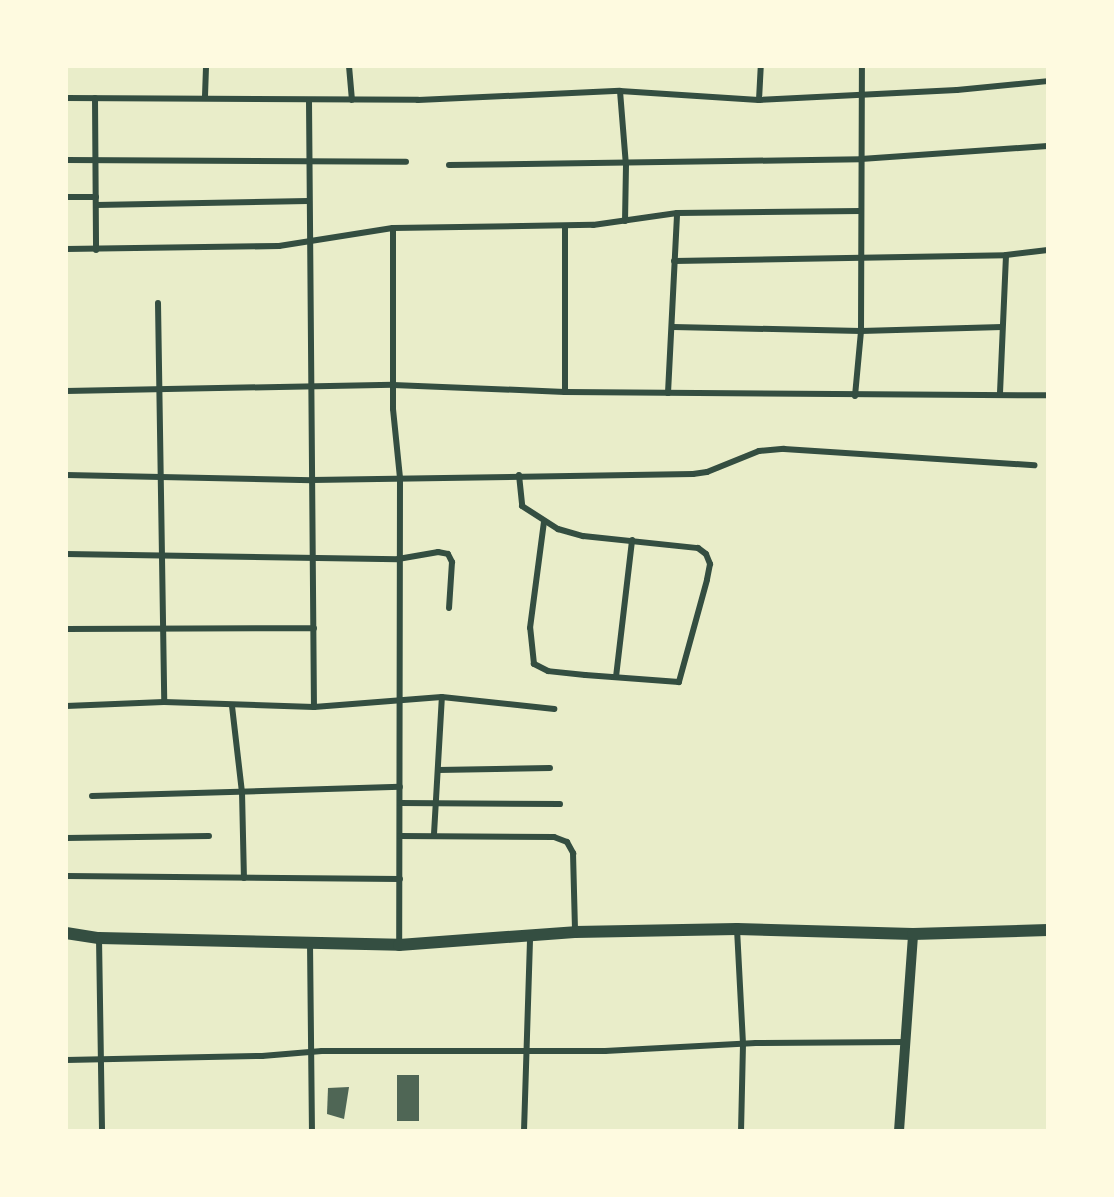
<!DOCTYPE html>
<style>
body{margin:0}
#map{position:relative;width:1114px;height:1197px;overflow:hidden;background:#e9edc9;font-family:"Work Sans",sans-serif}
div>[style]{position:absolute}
.building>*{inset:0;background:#4f6655}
.minor>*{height:6px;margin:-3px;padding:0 3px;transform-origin:3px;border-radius:3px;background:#344e41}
.tertiary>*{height:10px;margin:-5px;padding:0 5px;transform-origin:5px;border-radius:5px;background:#344e41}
.secondary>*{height:12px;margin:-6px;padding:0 6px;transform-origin:6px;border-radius:6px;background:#344e41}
span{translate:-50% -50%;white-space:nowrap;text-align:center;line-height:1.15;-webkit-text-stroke:6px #fefae0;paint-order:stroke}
.frame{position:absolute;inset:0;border:68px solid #fefae0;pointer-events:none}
</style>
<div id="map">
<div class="building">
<div style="clip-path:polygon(397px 1075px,419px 1075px,419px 1121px,397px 1121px)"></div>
<div style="clip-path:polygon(349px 1087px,344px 1119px,327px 1114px,328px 1088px)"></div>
</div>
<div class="minor">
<div style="left:349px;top:66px;width:34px;rotate:85deg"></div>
<div style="left:620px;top:91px;width:74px;rotate:85.4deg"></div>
<div style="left:626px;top:165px;width:56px;rotate:91deg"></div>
<div style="left:205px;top:96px;width:30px;rotate:-88deg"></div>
<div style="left:66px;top:98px;width:352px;rotate:0.3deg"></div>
<div style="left:418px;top:100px;width:202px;rotate:-2.6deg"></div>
<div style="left:620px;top:91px;width:139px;rotate:3.7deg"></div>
<div style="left:759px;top:100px;width:198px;rotate:-2.9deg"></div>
<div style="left:957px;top:90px;width:91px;rotate:-5.6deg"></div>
<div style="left:95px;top:98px;width:152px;rotate:89.6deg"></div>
<div style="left:759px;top:100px;width:34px;rotate:-87deg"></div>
<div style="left:309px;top:101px;width:606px;rotate:89.53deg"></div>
<div style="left:66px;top:160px;width:340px;rotate:0.3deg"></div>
<div style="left:449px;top:165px;width:412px;rotate:-0.8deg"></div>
<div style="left:861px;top:159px;width:187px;rotate:-4deg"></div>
<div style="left:66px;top:197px;width:30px"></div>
<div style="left:96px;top:205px;width:212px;rotate:-1.1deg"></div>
<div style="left:393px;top:228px;width:181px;rotate:90deg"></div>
<div style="left:393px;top:409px;width:69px;rotate:84.2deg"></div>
<div style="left:400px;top:478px;width:467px;rotate:90.1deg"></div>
<div style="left:66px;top:249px;width:213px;rotate:-0.8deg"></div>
<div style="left:279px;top:246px;width:115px;rotate:-9deg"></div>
<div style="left:393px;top:228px;width:200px;rotate:-0.9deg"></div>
<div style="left:593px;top:225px;width:85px;rotate:-8.1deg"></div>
<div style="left:677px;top:213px;width:184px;rotate:-0.6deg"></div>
<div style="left:674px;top:261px;width:332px;rotate:-1deg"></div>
<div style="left:158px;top:303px;width:399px;rotate:89.1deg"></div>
<div style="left:673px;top:327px;width:188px;rotate:1.2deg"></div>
<div style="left:861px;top:331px;width:141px;rotate:-1.6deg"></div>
<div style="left:66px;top:391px;width:327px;rotate:-1.1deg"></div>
<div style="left:393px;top:385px;width:172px;rotate:2.3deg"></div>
<div style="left:565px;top:392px;width:483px;rotate:0.4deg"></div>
<div style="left:565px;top:392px;width:166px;rotate:-90deg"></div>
<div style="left:668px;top:393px;width:180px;rotate:-87.1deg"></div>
<div style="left:1000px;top:393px;width:138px;rotate:-87.5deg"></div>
<div style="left:1006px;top:255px;width:42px;rotate:-6.8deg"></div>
<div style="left:855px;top:396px;width:65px;rotate:-84.7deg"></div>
<div style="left:861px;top:331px;width:265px;rotate:-89.8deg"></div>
<div style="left:66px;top:475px;width:246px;rotate:1.2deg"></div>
<div style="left:312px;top:480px;width:381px;rotate:-0.9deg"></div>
<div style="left:693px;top:474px;width:14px;rotate:-8deg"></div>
<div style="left:707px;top:472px;width:56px;rotate:-22deg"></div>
<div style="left:759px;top:451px;width:25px;rotate:-5deg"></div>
<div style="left:784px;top:449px;width:251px;rotate:3.7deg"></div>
<div style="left:519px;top:475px;width:31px;rotate:84deg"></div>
<div style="left:522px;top:506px;width:43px;rotate:32.6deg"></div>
<div style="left:558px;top:529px;width:26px;rotate:16deg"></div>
<div style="left:583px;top:536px;width:116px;rotate:6deg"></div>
<div style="left:698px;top:548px;width:10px;rotate:37deg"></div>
<div style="left:706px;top:554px;width:11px;rotate:68deg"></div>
<div style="left:710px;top:564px;width:16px;rotate:101deg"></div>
<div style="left:707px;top:580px;width:106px;rotate:105.4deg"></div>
<div style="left:679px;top:682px;width:94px;rotate:-175.7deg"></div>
<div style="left:585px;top:675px;width:37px;rotate:-174deg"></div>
<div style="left:548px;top:671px;width:16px;rotate:-153deg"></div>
<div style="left:534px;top:664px;width:36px;rotate:-96deg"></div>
<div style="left:530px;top:628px;width:107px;rotate:-82.5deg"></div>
<div style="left:66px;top:554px;width:332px;rotate:0.9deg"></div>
<div style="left:398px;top:559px;width:41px;rotate:-9.9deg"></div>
<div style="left:438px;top:552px;width:10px;rotate:11deg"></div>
<div style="left:448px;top:554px;width:9px;rotate:63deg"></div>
<div style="left:452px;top:562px;width:46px;rotate:93.7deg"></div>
<div style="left:66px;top:629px;width:248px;rotate:-0.2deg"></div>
<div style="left:616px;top:677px;width:138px;rotate:-83.3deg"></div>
<div style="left:66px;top:706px;width:98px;rotate:-2.3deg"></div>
<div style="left:164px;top:702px;width:150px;rotate:1.9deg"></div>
<div style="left:314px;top:707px;width:128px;rotate:-4.5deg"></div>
<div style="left:442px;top:697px;width:113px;rotate:6.1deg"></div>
<div style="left:232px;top:706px;width:87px;rotate:83.4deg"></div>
<div style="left:242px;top:792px;width:86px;rotate:88.7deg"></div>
<div style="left:438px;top:770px;width:112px;rotate:-1deg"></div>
<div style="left:92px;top:796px;width:308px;rotate:-1.7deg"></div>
<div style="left:400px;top:803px;width:160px;rotate:0.4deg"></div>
<div style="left:434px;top:834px;width:137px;rotate:-86.7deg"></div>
<div style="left:400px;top:836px;width:154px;rotate:0.4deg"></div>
<div style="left:554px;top:837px;width:14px;rotate:21deg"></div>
<div style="left:567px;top:842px;width:13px;rotate:61deg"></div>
<div style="left:573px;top:853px;width:79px;rotate:88.5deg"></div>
<div style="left:66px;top:838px;width:143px;rotate:-0.8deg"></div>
<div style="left:66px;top:876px;width:334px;rotate:0.5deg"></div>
<div style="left:737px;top:929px;width:115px;rotate:87deg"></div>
<div style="left:743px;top:1044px;width:87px;rotate:91.3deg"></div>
<div style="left:99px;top:938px;width:193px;rotate:89.1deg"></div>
<div style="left:310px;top:943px;width:188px;rotate:89.4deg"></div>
<div style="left:66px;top:1060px;width:196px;rotate:-1.2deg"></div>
<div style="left:262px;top:1056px;width:60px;rotate:-4.8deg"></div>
<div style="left:322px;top:1051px;width:283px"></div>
<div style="left:605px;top:1051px;width:151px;rotate:-3deg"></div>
<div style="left:756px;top:1043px;width:149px;rotate:-0.4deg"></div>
<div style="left:524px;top:1131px;width:196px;rotate:-88.2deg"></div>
</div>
<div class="tertiary">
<div style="left:899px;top:1131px;width:197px;rotate:-85.9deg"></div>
</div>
<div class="secondary">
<div style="left:66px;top:933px;width:33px;rotate:9deg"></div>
<div style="left:99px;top:938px;width:300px;rotate:1.3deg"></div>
<div style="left:399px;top:945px;width:176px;rotate:-4.2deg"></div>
<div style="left:575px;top:932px;width:162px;rotate:-1.1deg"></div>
<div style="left:737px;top:929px;width:176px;rotate:1.6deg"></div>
<div style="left:913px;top:934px;width:135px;rotate:-1.7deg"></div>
</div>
<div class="frame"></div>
</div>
